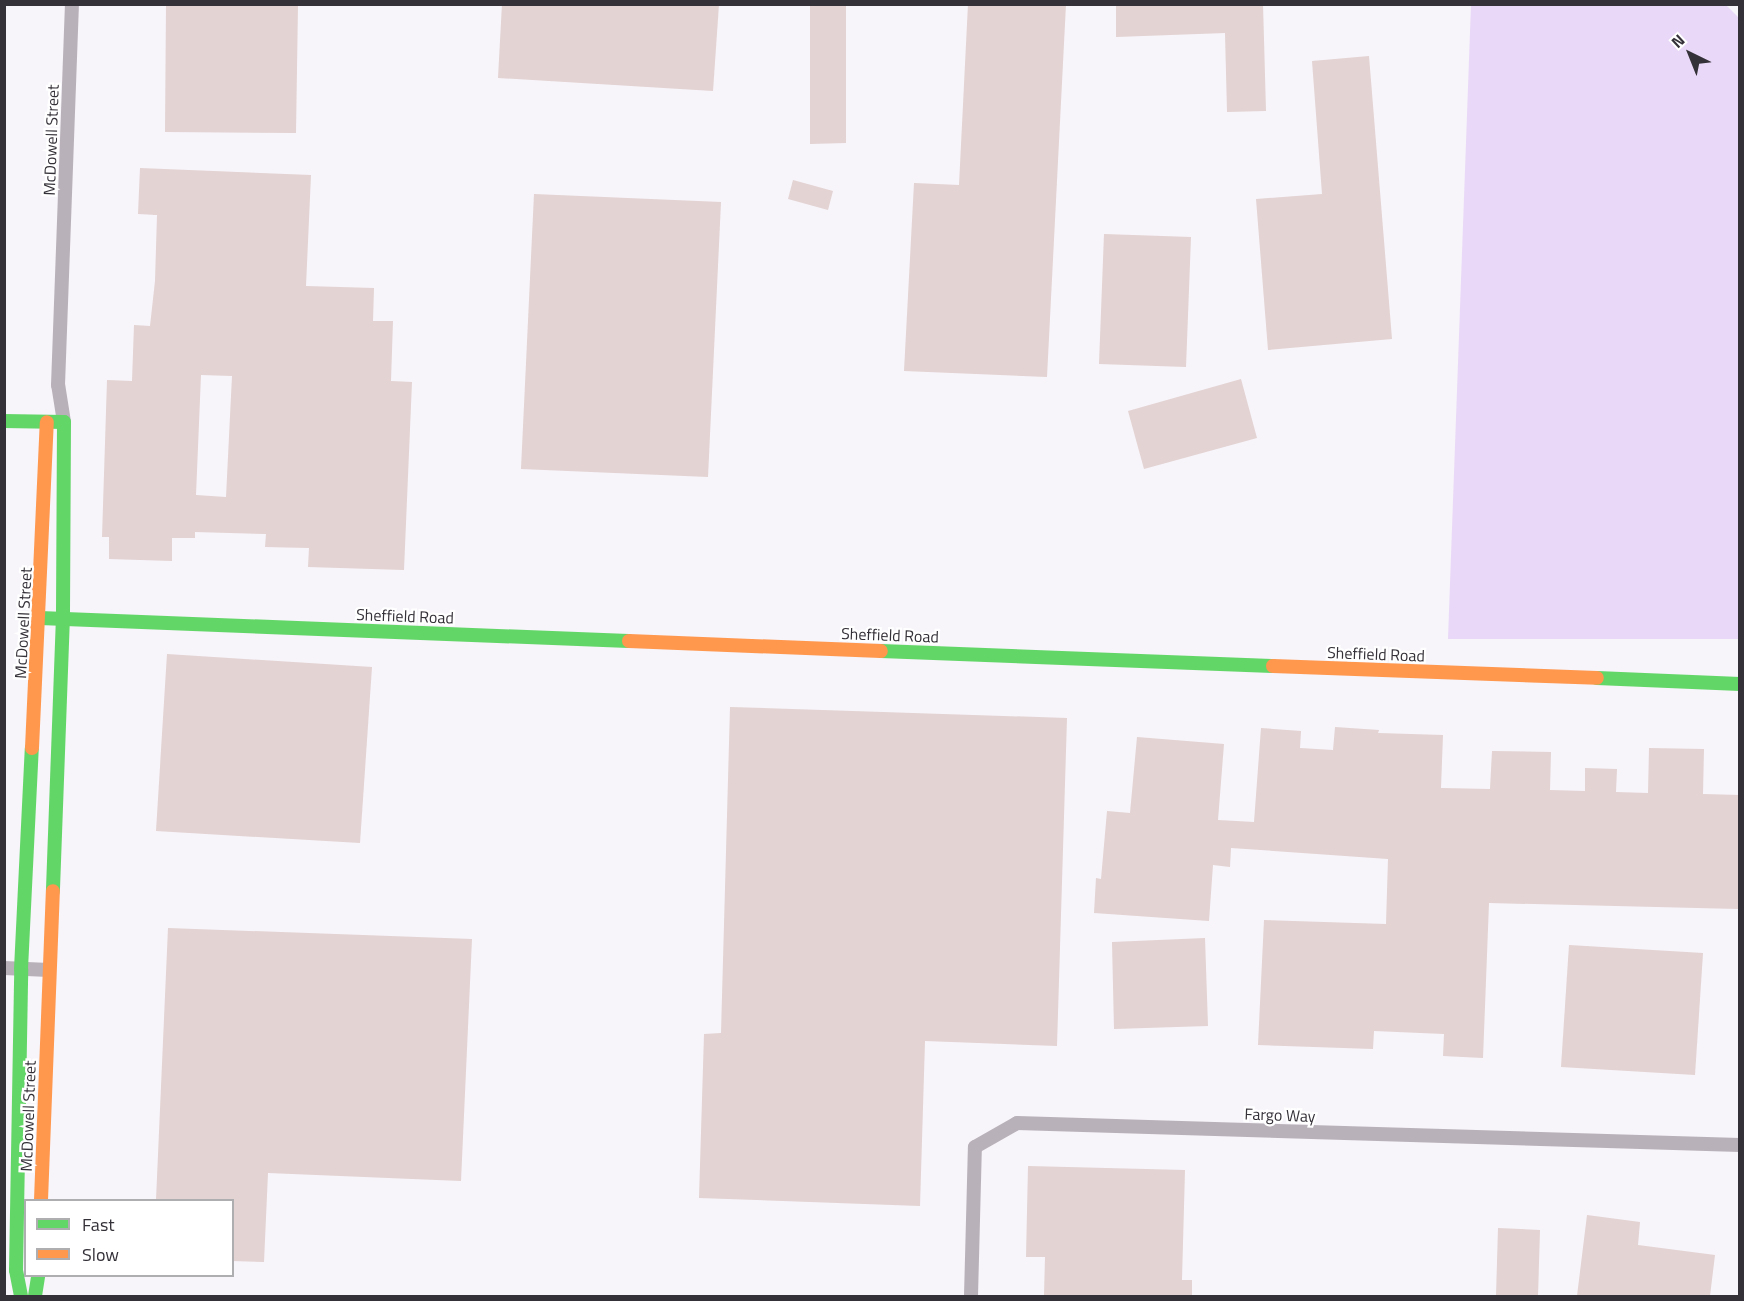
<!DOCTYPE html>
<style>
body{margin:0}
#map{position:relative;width:1744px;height:1301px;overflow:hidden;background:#f7f4fa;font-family:"Titillium Web",sans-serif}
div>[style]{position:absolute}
.green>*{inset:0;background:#e9d8f7}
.building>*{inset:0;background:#e3d3d2}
.street>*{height:14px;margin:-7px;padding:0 7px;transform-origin:7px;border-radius:7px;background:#b9b1b9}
.fast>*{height:14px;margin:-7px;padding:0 7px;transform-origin:7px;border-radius:7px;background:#63d668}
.slow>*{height:14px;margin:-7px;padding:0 7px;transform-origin:7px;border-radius:7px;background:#ff974d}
span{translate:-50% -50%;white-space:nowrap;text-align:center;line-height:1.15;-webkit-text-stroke:4.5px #fff;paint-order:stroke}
.street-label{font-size:16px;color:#353138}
.frame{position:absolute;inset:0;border:6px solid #353138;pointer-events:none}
.legend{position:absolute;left:24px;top:1199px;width:210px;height:78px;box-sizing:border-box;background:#fff;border:2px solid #aeadaf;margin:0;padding:8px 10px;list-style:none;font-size:18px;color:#353138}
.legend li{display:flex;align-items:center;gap:12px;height:30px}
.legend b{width:30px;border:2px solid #aeadaf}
.north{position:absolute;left:1660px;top:24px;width:60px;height:60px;-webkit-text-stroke:4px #fff;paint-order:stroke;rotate:317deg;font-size:16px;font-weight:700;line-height:24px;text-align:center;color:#353138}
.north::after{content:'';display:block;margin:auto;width:21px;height:27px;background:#353138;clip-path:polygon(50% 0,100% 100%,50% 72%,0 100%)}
</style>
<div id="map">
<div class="green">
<div style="clip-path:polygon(1471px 5px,1726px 5px,1739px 18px,1739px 639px,1448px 639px)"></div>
</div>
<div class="building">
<div style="clip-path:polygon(166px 4px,298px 4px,296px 133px,165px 132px)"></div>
<div style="clip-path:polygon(502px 4px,719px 4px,713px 91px,498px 78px)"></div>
<div style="clip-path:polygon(810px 4px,846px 4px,846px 143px,810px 144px)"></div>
<div style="clip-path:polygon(968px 4px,1066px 4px,1047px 377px,904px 371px,914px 183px,959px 185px)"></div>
<div style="clip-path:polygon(1116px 4px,1263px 4px,1266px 111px,1227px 112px,1225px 33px,1116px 37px)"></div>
<div style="clip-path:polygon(1369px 56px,1392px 339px,1268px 350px,1256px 199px,1322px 194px,1312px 61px)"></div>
<div style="clip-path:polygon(evenodd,140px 168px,311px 175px,306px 286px,374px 288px,373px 321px,393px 321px,391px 381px,412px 382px,404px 570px,308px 567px,309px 548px,265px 547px,266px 534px,195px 532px,195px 538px,172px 538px,172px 561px,109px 559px,109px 537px,102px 537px,107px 380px,132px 381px,134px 325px,150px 326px,155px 281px,157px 215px,138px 214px,140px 168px,201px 375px,232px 376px,226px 497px,196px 495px,201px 375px)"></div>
<div style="clip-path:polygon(793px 180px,833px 191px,828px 210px,788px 199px)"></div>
<div style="clip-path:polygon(534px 194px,721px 202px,708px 477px,521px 469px)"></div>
<div style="clip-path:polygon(1104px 234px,1191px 237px,1186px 367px,1099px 364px)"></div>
<div style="clip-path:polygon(1241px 379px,1257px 438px,1144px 469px,1128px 411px)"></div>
<div style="clip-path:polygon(167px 654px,372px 667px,360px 843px,156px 831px)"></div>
<div style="clip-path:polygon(730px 707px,1067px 718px,1057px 1046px,925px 1041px,920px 1206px,699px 1198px,704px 1034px,721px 1033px)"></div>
<div style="clip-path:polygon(1335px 727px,1379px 730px,1378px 733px,1443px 735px,1441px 788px,1490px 789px,1492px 751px,1551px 752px,1550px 790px,1585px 791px,1585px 768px,1617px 769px,1616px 792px,1648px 793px,1649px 748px,1704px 749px,1703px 794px,1740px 795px,1738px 909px,1489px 903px,1483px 1058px,1443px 1056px,1444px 1034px,1374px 1031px,1373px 1049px,1258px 1045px,1264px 920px,1386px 924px,1388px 859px,1231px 848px,1230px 867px,1213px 865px,1209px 921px,1094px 913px,1096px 878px,1101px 879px,1107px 811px,1130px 813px,1137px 737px,1224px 744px,1218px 820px,1254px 822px,1261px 728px,1301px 731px,1300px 748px,1333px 750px)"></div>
<div style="clip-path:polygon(168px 928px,472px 939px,461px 1181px,268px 1173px,264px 1262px,232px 1261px,232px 1200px,156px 1200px)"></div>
<div style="clip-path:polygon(1205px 938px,1208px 1026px,1114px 1029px,1112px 942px)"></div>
<div style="clip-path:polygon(1569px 945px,1703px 953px,1695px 1075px,1561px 1067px)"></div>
<div style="clip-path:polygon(1028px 1166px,1185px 1170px,1182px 1280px,1192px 1280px,1192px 1296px,1044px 1296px,1045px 1257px,1026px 1257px)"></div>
<div style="clip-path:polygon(1587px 1215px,1640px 1222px,1638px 1245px,1715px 1255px,1710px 1296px,1577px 1296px)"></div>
<div style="clip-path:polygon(1498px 1228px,1540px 1230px,1538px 1296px,1496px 1296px)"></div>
</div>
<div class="street">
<div style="left:64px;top:422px;width:37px;rotate:-99deg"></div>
<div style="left:58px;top:385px;width:381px;rotate:-87.9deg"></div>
<div style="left:4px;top:968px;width:45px;rotate:2.5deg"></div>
<div style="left:971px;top:1296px;width:149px;rotate:-88.5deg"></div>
<div style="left:975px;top:1147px;width:48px;rotate:-29.7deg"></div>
<div style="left:1017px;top:1123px;width:723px;rotate:1.74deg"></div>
</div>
<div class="fast">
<div style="left:4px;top:421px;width:60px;rotate:1deg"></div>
<div style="left:64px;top:422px;width:194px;rotate:90.3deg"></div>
<div style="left:63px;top:616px;width:275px;rotate:92.1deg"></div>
<div style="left:40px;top:618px;width:589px;rotate:2.24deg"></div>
<div style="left:881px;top:651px;width:392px;rotate:2.2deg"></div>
<div style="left:1597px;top:678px;width:143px;rotate:2.4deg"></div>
<div style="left:21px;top:1296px;width:26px;rotate:-101deg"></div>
<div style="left:16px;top:1270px;width:301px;rotate:-89deg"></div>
<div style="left:21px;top:969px;width:221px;rotate:-87.2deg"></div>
<div style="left:35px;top:1296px;width:20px;rotate:-81deg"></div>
</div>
<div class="slow">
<div style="left:629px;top:641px;width:252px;rotate:2.3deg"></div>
<div style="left:1273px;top:666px;width:324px;rotate:2.1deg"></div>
<div style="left:32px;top:748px;width:326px;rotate:-87.4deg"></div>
<div style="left:41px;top:1200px;width:309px;rotate:-87.8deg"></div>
</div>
<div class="street-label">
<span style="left:51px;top:140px;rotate:-88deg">McDowell Street</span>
<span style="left:405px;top:616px;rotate:2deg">Sheffield Road</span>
<span style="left:23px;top:623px;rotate:-87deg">McDowell Street</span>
<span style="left:890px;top:635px;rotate:2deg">Sheffield Road</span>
<span style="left:1376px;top:654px;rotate:2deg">Sheffield Road</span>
<span style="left:1280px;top:1115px;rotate:2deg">Fargo Way</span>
<span style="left:28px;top:1116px;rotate:-88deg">McDowell Street</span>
</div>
<div class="frame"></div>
<ul class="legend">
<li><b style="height:8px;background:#63d668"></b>Fast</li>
<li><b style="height:8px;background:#ff974d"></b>Slow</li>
</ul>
<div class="north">N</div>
</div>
